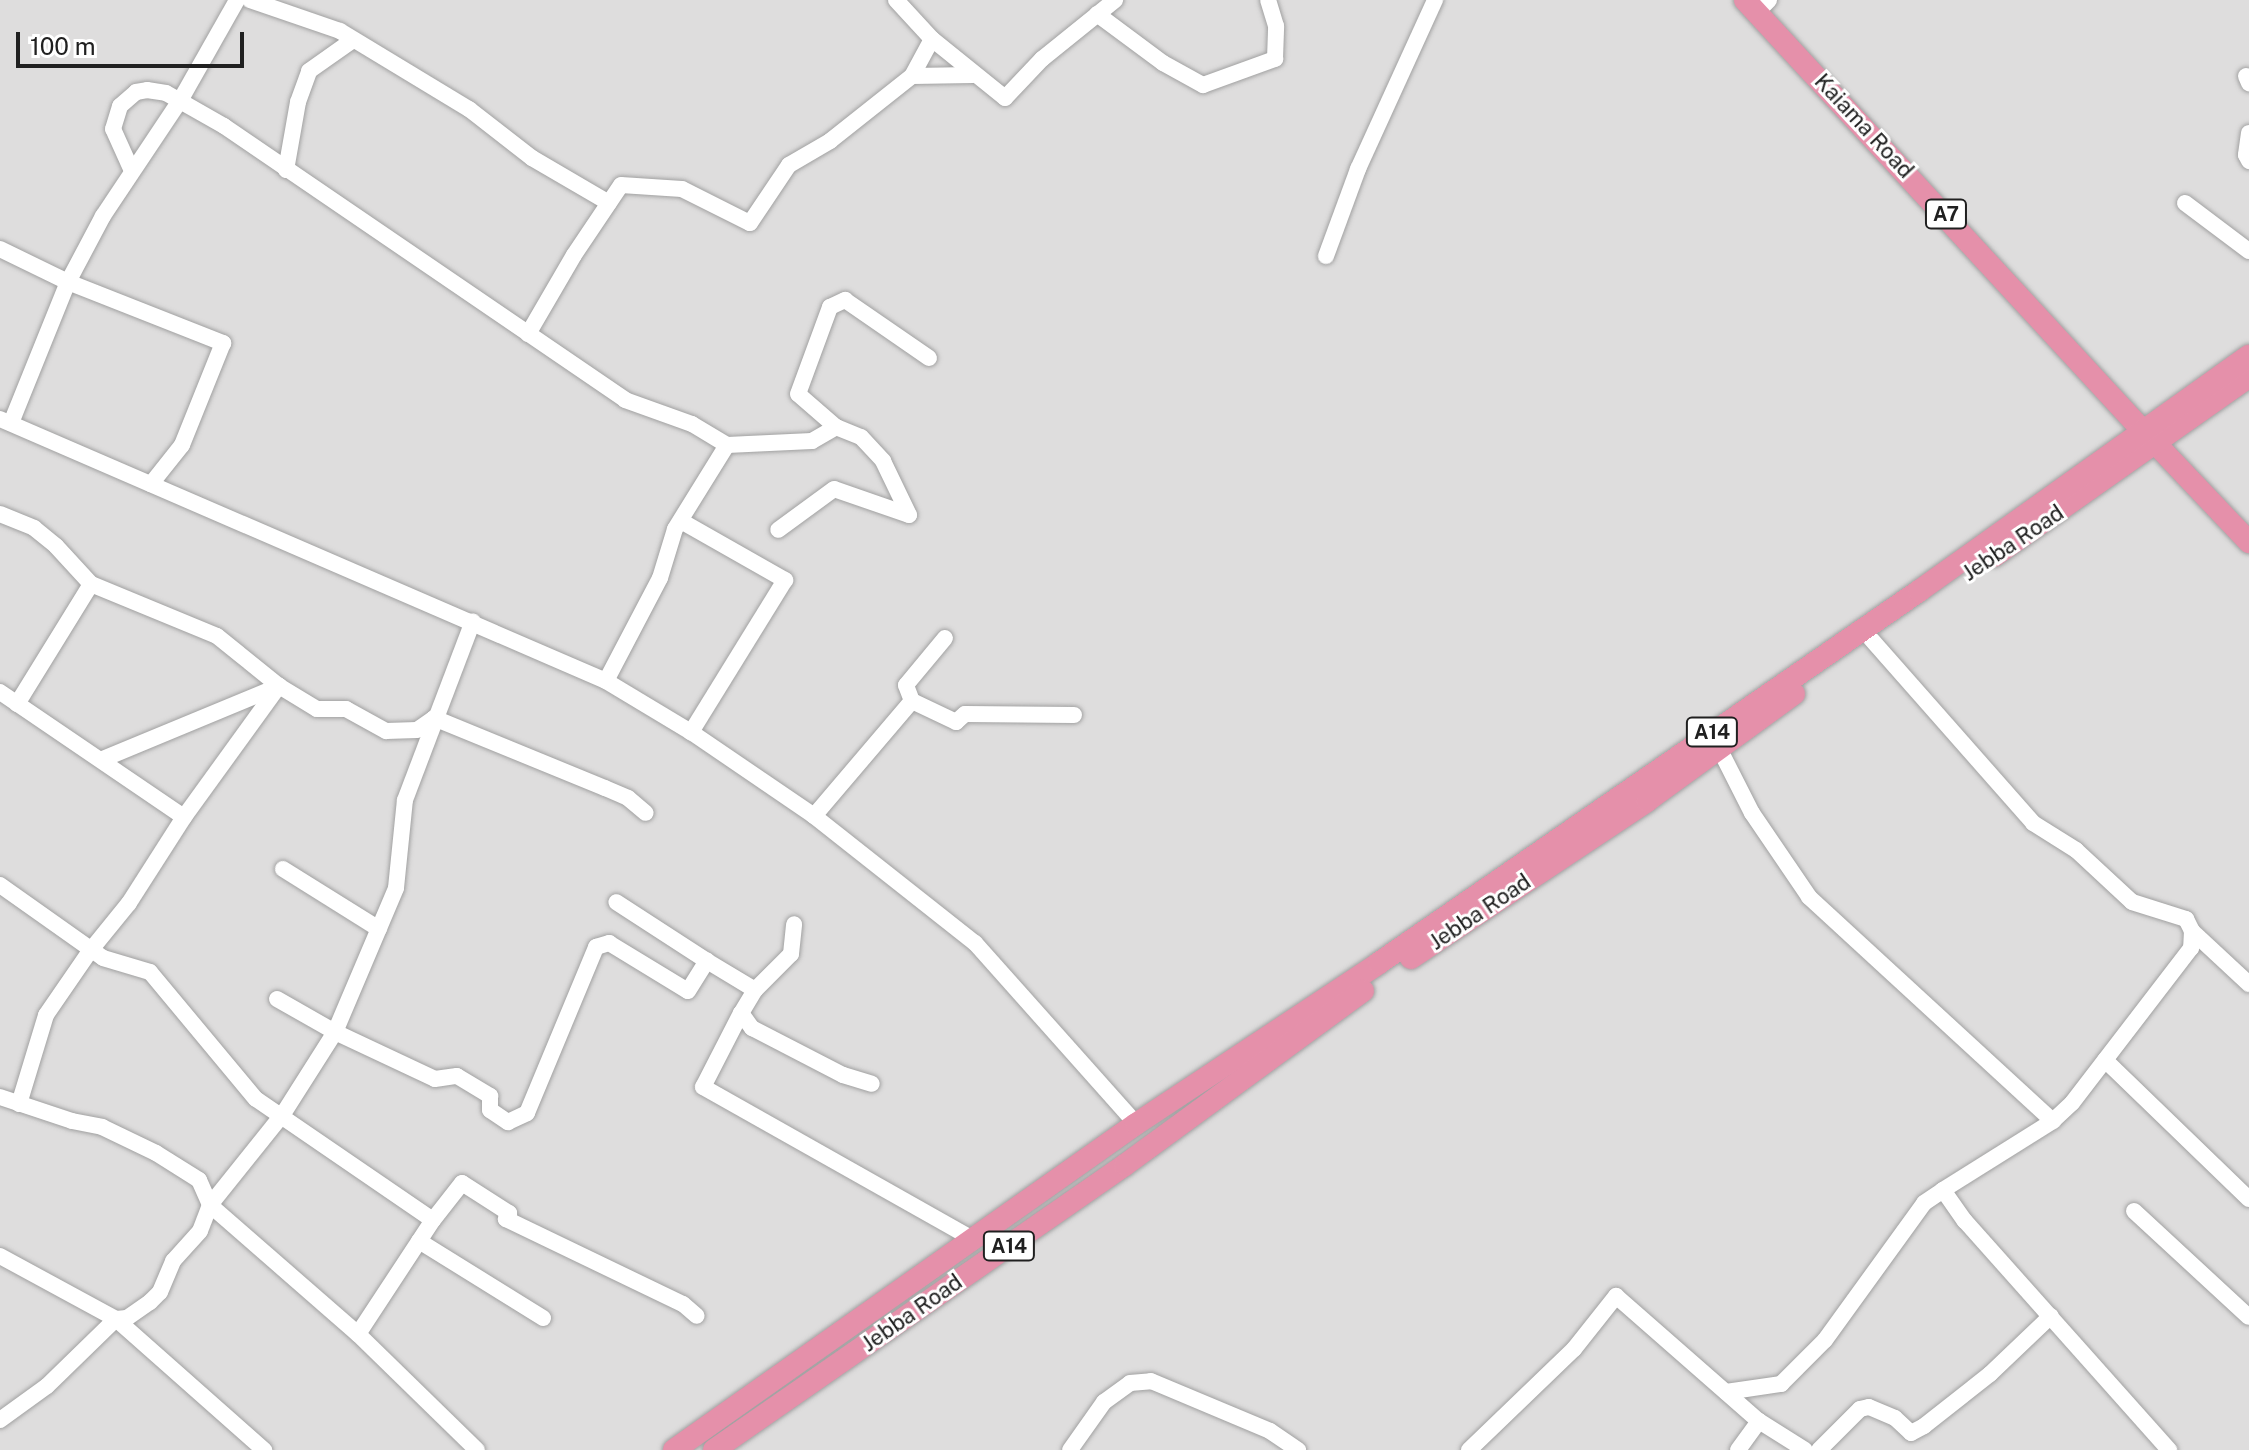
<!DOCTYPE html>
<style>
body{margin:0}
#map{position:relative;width:2249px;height:1450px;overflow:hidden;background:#f0ece6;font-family:"Public Sans",sans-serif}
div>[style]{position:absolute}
.residential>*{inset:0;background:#dedddd}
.roads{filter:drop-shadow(0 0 2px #a1a1a1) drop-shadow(0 0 2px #a1a1a1)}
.minor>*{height:16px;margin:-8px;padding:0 8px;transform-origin:8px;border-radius:8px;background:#fff}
.highway>*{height:22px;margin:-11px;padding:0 11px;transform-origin:11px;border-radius:11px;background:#e590aa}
span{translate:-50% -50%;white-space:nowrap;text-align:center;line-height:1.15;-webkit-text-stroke:6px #fff;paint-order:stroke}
.shield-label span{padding:2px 6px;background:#fff;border:2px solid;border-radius:6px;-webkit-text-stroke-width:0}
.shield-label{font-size:20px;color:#202020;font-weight:700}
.street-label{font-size:22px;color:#202020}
.scale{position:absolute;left:16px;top:32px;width:228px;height:36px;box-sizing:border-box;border:4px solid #202020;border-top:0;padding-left:10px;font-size:24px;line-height:28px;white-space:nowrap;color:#202020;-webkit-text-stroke:6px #fff;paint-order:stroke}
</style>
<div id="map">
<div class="residential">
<div style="clip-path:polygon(0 0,2249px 0,2249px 1450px,0 1450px)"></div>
</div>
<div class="roads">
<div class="minor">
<div style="left:250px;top:0;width:95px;rotate:19deg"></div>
<div style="left:340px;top:31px;width:151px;rotate:31.2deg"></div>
<div style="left:469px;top:109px;width:80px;rotate:37.9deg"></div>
<div style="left:532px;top:158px;width:89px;rotate:30.3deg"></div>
<div style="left:896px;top:0;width:53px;rotate:47.3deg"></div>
<div style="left:932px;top:39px;width:94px;rotate:38.9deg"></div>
<div style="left:1005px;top:98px;width:54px;rotate:-46.5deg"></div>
<div style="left:1042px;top:59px;width:94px;rotate:-38.9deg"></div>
<div style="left:1757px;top:12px;width:17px;rotate:-45deg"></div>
<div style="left:1097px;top:14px;width:82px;rotate:36.6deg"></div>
<div style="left:1163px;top:63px;width:46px;rotate:28.8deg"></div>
<div style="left:1203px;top:85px;width:77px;rotate:-19.9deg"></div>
<div style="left:1275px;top:59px;width:33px;rotate:-88deg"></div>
<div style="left:1276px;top:26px;width:27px;rotate:-107deg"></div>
<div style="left:912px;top:76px;width:61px;rotate:-0.9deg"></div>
<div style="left:2246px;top:76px;width:8px;rotate:67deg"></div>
<div style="left:2249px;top:133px;width:22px;rotate:98deg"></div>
<div style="left:2246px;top:155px;width:7px;rotate:63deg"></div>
<div style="left:286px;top:170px;width:69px;rotate:-80deg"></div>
<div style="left:298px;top:102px;width:33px;rotate:-70deg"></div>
<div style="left:309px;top:71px;width:54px;rotate:-35.2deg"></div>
<div style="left:132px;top:171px;width:46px;rotate:-114.3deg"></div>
<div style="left:113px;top:129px;width:24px;rotate:-73deg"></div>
<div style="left:120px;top:106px;width:21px;rotate:-41deg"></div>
<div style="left:136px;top:92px;width:11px;rotate:-10deg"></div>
<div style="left:147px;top:90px;width:19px;rotate:9deg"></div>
<div style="left:166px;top:93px;width:67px;rotate:29.6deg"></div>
<div style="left:224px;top:126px;width:486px;rotate:34.3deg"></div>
<div style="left:625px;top:400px;width:71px;rotate:19.7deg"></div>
<div style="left:692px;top:424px;width:41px;rotate:31deg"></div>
<div style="left:727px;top:445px;width:99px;rotate:121.8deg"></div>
<div style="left:675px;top:529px;width:51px;rotate:107deg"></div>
<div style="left:660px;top:578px;width:116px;rotate:117.7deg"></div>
<div style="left:2185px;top:203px;width:80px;rotate:36.9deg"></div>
<div style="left:0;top:249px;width:76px;rotate:25.9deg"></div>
<div style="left:68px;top:282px;width:167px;rotate:21.5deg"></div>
<div style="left:223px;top:343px;width:110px;rotate:111.9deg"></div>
<div style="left:182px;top:445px;width:50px;rotate:128.5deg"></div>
<div style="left:1326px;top:256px;width:93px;rotate:-69.8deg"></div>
<div style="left:1358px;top:169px;width:186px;rotate:-65.5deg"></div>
<div style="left:528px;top:334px;width:91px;rotate:-59.8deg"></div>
<div style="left:574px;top:255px;width:84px;rotate:-56.1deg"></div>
<div style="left:621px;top:185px;width:61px;rotate:3.8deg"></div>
<div style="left:682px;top:189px;width:76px;rotate:26.6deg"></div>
<div style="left:750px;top:223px;width:70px;rotate:-56.1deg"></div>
<div style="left:789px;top:165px;width:48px;rotate:-30.3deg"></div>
<div style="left:830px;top:141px;width:105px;rotate:-38.4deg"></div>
<div style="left:912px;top:76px;width:42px;rotate:-61.6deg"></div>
<div style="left:0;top:419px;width:660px;rotate:23.38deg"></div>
<div style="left:606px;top:681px;width:99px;rotate:31deg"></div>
<div style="left:691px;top:732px;width:149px;rotate:34.3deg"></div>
<div style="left:814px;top:816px;width:205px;rotate:38.3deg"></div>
<div style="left:975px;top:943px;width:242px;rotate:48.3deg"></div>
<div style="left:11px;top:423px;width:152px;rotate:-68deg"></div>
<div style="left:68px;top:282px;width:75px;rotate:-62.1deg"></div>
<div style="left:103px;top:216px;width:141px;rotate:-56.3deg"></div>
<div style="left:181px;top:99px;width:114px;rotate:-60.5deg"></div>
<div style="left:836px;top:427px;width:50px;rotate:-139deg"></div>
<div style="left:798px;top:394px;width:93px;rotate:-69.8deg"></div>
<div style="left:830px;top:307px;width:17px;rotate:-25deg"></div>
<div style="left:845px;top:300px;width:102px;rotate:34.6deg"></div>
<div style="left:727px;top:445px;width:85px;rotate:-2.7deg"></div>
<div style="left:812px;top:441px;width:28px;rotate:-30deg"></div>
<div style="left:836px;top:427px;width:27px;rotate:22deg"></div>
<div style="left:861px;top:437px;width:33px;rotate:47deg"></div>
<div style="left:883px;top:461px;width:60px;rotate:64.3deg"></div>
<div style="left:909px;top:515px;width:79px;rotate:-160.9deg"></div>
<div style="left:834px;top:489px;width:69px;rotate:143.8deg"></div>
<div style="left:0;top:514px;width:37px;rotate:22deg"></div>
<div style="left:34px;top:528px;width:28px;rotate:39deg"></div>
<div style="left:56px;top:546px;width:52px;rotate:47.4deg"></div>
<div style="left:91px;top:584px;width:136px;rotate:22.4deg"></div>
<div style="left:217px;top:636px;width:80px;rotate:38.9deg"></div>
<div style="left:279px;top:686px;width:44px;rotate:31.2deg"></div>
<div style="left:317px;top:709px;width:29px"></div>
<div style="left:346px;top:709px;width:46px;rotate:28.8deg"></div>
<div style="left:386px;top:731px;width:31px;rotate:-2deg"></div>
<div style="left:417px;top:730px;width:21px;rotate:-35deg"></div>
<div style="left:434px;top:718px;width:185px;rotate:22.3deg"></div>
<div style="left:605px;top:788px;width:25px;rotate:23deg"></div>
<div style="left:628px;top:798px;width:23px;rotate:40deg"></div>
<div style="left:681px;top:521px;width:120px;rotate:29.6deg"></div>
<div style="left:785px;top:580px;width:179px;rotate:121.7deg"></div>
<div style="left:1871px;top:639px;width:245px;rotate:48.6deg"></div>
<div style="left:2033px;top:823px;width:51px;rotate:32.1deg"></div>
<div style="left:2076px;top:850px;width:76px;rotate:42.9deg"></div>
<div style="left:2132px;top:902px;width:57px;rotate:17.5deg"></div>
<div style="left:2186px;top:919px;width:13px;rotate:63deg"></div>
<div style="left:2192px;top:931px;width:17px;rotate:93deg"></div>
<div style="left:2191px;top:948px;width:195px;rotate:127.5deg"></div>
<div style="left:2072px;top:1103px;width:26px;rotate:137deg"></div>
<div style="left:2053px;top:1121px;width:130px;rotate:147.9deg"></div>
<div style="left:0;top:692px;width:222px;rotate:34.2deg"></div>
<div style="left:912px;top:701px;width:49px;rotate:25.5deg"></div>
<div style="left:956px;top:722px;width:12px;rotate:-42deg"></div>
<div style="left:965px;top:714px;width:109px;rotate:0.5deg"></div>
<div style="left:17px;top:704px;width:141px;rotate:-58.3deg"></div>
<div style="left:1719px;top:748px;width:73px;rotate:63.1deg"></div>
<div style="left:1752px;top:813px;width:102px;rotate:55.8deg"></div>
<div style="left:1809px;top:897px;width:331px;rotate:42.6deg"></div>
<div style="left:103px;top:759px;width:191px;rotate:-22.5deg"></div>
<div style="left:814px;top:816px;width:151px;rotate:-49.6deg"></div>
<div style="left:912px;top:701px;width:17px;rotate:-111deg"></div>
<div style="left:906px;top:685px;width:61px;rotate:-50.3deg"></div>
<div style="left:283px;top:869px;width:113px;rotate:32deg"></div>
<div style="left:0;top:885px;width:126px;rotate:35.3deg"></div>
<div style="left:103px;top:958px;width:49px;rotate:16.6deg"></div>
<div style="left:150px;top:972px;width:165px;rotate:50.2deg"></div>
<div style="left:256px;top:1099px;width:214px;rotate:34.4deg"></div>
<div style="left:433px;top:1220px;width:47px;rotate:-51.9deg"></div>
<div style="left:462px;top:1183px;width:56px;rotate:32.6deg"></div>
<div style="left:509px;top:1213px;width:7px;rotate:117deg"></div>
<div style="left:506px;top:1219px;width:196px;rotate:25.7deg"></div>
<div style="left:683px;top:1304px;width:18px;rotate:41deg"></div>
<div style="left:2192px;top:931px;width:78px;rotate:42.9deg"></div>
<div style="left:707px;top:961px;width:56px;rotate:31.1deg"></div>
<div style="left:755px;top:990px;width:51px;rotate:-45deg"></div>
<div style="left:791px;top:954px;width:30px;rotate:-84deg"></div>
<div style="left:755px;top:990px;width:27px;rotate:121deg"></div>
<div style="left:741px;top:1013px;width:19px;rotate:54deg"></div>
<div style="left:752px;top:1028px;width:102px;rotate:27.3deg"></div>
<div style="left:843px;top:1075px;width:30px;rotate:17deg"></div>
<div style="left:277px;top:999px;width:67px;rotate:29.6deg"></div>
<div style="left:335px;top:1032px;width:156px;rotate:-67deg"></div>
<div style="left:396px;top:888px;width:88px;rotate:-84.2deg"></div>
<div style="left:405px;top:800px;width:191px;rotate:-69.2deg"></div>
<div style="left:741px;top:1013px;width:83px;rotate:117.2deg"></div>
<div style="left:703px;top:1087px;width:311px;rotate:29.4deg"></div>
<div style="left:2105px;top:1060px;width:200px;rotate:44deg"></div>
<div style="left:0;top:1097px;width:76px;rotate:18.4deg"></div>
<div style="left:72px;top:1121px;width:31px;rotate:11deg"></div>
<div style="left:102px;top:1127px;width:60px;rotate:25.7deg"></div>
<div style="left:156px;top:1153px;width:51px;rotate:32.1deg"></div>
<div style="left:199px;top:1180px;width:27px;rotate:66deg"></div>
<div style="left:210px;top:1205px;width:196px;rotate:41.1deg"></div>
<div style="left:358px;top:1334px;width:166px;rotate:44.3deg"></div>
<div style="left:19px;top:1104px;width:93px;rotate:-73.1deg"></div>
<div style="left:46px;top:1015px;width:78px;rotate:-55.5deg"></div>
<div style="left:90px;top:951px;width:62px;rotate:-50.9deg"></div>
<div style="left:129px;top:903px;width:102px;rotate:-57.4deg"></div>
<div style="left:184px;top:817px;width:162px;rotate:-54.1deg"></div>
<div style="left:2134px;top:1211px;width:156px;rotate:42.7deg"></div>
<div style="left:419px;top:1241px;width:146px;rotate:31.8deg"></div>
<div style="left:0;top:1256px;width:132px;rotate:28.5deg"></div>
<div style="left:116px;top:1319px;width:11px;rotate:-5deg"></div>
<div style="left:127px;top:1318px;width:28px;rotate:-35deg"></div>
<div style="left:150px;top:1302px;width:14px;rotate:-45deg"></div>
<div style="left:160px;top:1292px;width:34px;rotate:-67deg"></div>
<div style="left:173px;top:1261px;width:40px;rotate:-48deg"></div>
<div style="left:200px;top:1231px;width:28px;rotate:-69deg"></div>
<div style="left:210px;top:1205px;width:117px;rotate:-51.3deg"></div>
<div style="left:283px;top:1114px;width:97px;rotate:-57.6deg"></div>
<div style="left:335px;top:1032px;width:110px;rotate:25.2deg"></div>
<div style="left:435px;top:1079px;width:22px;rotate:-8deg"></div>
<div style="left:457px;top:1076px;width:39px;rotate:31deg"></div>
<div style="left:490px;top:1096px;width:14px;rotate:90deg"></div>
<div style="left:490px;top:1110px;width:22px;rotate:34deg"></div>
<div style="left:508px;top:1122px;width:21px;rotate:-25deg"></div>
<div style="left:527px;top:1113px;width:180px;rotate:-67.4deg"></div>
<div style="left:596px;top:947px;width:14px;rotate:-17deg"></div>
<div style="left:609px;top:943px;width:92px;rotate:31.3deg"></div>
<div style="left:688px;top:991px;width:36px;rotate:-58deg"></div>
<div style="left:707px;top:961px;width:108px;rotate:-147deg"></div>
<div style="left:358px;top:1334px;width:136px;rotate:-56.7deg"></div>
<div style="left:1726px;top:1392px;width:56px;rotate:-8.3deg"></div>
<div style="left:1781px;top:1384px;width:62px;rotate:-45deg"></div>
<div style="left:1825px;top:1340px;width:169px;rotate:-54.1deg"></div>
<div style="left:1924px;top:1203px;width:23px;rotate:-34deg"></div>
<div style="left:1943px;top:1190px;width:38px;rotate:55deg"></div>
<div style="left:1965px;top:1221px;width:307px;rotate:48.3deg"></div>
<div style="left:0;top:1420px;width:58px;rotate:-35.9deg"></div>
<div style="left:47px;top:1386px;width:96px;rotate:-44.2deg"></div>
<div style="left:116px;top:1319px;width:198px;rotate:41.5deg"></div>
<div style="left:1070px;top:1450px;width:59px;rotate:-54.7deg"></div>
<div style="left:1104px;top:1402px;width:32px;rotate:-36deg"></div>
<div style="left:1130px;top:1383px;width:21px;rotate:-5deg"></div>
<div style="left:1151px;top:1381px;width:129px;rotate:22.8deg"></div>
<div style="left:1270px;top:1431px;width:34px;rotate:34deg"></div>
<div style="left:1469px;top:1450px;width:146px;rotate:-43.9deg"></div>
<div style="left:1574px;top:1349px;width:68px;rotate:-51.6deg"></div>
<div style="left:1616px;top:1296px;width:190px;rotate:41.2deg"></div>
<div style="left:1759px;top:1421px;width:54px;rotate:32.2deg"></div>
<div style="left:1738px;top:1450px;width:36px;rotate:-54deg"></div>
<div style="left:1819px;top:1450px;width:58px;rotate:-45deg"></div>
<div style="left:1860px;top:1409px;width:9px;rotate:-13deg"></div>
<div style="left:1869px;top:1407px;width:28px;rotate:23deg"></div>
<div style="left:1895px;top:1418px;width:22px;rotate:43deg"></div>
<div style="left:1911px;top:1433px;width:15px;rotate:-28deg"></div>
<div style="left:1924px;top:1426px;width:84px;rotate:-38.2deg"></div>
<div style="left:1990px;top:1374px;width:84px;rotate:-43.6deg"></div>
</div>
<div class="highway">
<div style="left:1745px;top:0;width:587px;rotate:47.28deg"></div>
<div style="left:2157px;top:445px;width:134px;rotate:46.5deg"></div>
<div style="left:1994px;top:556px;width:312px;rotate:-35.1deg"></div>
<div style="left:1411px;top:958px;width:283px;rotate:-33.6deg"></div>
<div style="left:1647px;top:801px;width:182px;rotate:-36.1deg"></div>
<div style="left:674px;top:1450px;width:565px;rotate:-35.21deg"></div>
<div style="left:1136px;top:1124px;width:291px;rotate:-33.5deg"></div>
<div style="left:1379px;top:963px;width:656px;rotate:-34.56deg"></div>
<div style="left:1919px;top:591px;width:405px;rotate:-35.5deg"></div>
<div style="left:714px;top:1450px;width:500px;rotate:-34.74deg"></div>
<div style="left:1125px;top:1165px;width:295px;rotate:-36.2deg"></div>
</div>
</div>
<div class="shield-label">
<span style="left:1946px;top:214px">A7</span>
<span style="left:1712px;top:732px">A14</span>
<span style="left:1009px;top:1246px">A14</span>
</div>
<div class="street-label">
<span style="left:1864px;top:126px;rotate:47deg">Kaiama Road</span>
<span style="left:2013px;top:543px;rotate:-34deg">Jebba Road</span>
<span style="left:1480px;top:912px;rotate:-34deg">Jebba Road</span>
<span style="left:912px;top:1313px;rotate:-35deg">Jebba Road</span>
</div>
<div class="scale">100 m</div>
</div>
